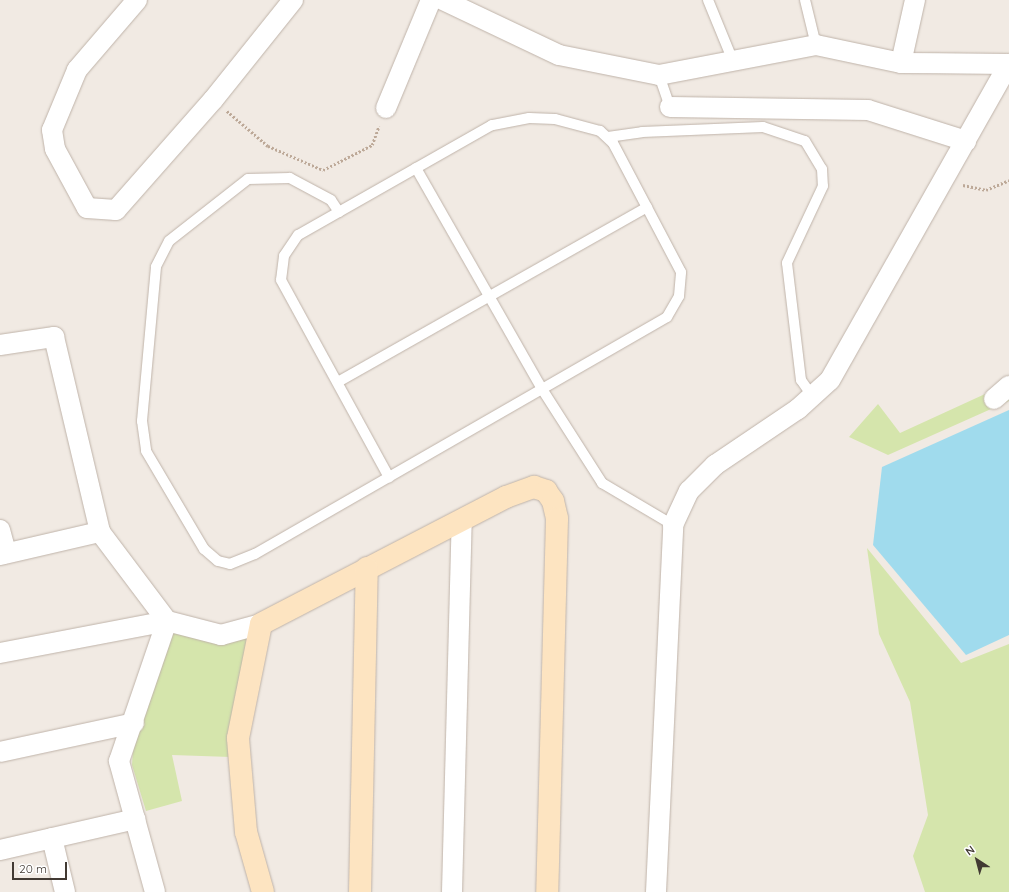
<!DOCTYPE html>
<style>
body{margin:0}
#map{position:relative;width:1009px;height:892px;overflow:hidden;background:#f1eae3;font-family:Quicksand,sans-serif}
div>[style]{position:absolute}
.green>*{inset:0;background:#d5e5ac}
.water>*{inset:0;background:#a0dbed}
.path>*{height:2.5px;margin-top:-1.25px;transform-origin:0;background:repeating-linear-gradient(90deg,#bda998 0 2px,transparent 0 4px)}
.roads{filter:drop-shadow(0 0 1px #bfb3a9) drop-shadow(0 0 1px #bfb3a9)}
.lane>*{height:10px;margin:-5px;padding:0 5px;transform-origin:5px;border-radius:5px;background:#fff}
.street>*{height:20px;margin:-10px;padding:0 10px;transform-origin:10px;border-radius:10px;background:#fff}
.secondary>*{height:22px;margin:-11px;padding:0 11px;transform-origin:11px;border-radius:11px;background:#fde4c1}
span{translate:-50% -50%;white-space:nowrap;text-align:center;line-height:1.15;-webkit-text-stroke:3.5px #fff;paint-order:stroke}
.north{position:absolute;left:957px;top:840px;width:40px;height:40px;-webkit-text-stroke:3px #fff;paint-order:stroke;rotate:324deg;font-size:11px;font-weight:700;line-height:16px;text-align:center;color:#423a33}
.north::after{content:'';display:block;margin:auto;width:14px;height:18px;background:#423a33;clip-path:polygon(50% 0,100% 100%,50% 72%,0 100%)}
.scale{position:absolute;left:12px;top:862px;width:55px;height:18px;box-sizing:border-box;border:2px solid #423a33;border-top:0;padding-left:5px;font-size:12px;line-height:14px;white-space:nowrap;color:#423a33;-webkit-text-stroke:3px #fff;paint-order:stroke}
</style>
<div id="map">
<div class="green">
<div style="clip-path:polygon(1009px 383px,1009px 401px,888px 455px,849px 437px,878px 404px,900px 433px)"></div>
<div style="clip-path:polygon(867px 548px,961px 663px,1009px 644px,1009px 892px,925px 892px,913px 856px,928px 815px,910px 702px,879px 634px)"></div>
<div style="clip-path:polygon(171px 628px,247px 638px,231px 757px,172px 755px,182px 801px,146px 811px,132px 765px,133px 749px)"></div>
</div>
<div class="water">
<div style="clip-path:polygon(1009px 410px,1009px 635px,966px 655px,873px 545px,882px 467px)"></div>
</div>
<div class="path">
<div style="left:227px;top:111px;width:54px;rotate:40.5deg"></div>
<div style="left:268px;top:146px;width:60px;rotate:23.6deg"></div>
<div style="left:323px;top:170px;width:55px;rotate:-27deg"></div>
<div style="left:372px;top:145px;width:20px;rotate:-70deg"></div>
<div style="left:963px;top:185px;width:24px;rotate:12deg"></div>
<div style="left:986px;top:190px;width:25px;rotate:-23deg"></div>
</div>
<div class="roads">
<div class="lane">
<div style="left:708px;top:0;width:66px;rotate:67.7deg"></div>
<div style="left:805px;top:0;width:46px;rotate:76.3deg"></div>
<div style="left:659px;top:75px;width:34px;rotate:71deg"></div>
<div style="left:608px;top:137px;width:34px;rotate:-8deg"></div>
<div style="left:642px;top:132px;width:121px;rotate:-2.4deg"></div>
<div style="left:763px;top:127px;width:44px;rotate:18.4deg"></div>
<div style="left:805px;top:141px;width:33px;rotate:59deg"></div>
<div style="left:822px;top:169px;width:17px;rotate:87deg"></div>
<div style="left:823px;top:186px;width:85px;rotate:115.1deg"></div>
<div style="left:787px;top:263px;width:118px;rotate:83.2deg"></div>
<div style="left:801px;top:380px;width:21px;rotate:55deg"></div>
<div style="left:416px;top:168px;width:254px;rotate:60.3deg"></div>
<div style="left:542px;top:389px;width:112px;rotate:57.4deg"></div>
<div style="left:602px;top:483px;width:82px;rotate:30.6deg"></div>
<div style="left:339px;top:212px;width:14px;rotate:-124deg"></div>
<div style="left:331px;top:200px;width:47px;rotate:-151.8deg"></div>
<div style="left:290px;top:178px;width:42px;rotate:178.6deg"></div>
<div style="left:248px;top:179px;width:100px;rotate:141.9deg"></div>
<div style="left:169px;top:241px;width:29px;rotate:117deg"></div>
<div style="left:156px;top:267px;width:155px;rotate:95.2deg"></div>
<div style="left:142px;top:421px;width:30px;rotate:82deg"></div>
<div style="left:146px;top:451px;width:114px;rotate:59.4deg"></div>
<div style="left:204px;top:549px;width:18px;rotate:41deg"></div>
<div style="left:218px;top:561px;width:12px;rotate:14deg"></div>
<div style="left:230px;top:564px;width:27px;rotate:-22deg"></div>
<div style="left:255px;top:554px;width:475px;rotate:-29.9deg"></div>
<div style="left:667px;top:317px;width:24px;rotate:-60deg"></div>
<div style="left:679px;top:296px;width:24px;rotate:-85deg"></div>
<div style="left:681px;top:272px;width:146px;rotate:-117.8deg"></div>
<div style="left:613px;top:143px;width:18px;rotate:-137deg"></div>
<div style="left:600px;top:131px;width:47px;rotate:-165.1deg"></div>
<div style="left:555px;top:119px;width:26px;rotate:-178deg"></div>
<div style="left:529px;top:118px;width:38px;rotate:169deg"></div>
<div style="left:492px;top:125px;width:223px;rotate:150.4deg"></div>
<div style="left:298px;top:235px;width:25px;rotate:124deg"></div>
<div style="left:284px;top:256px;width:24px;rotate:97deg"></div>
<div style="left:281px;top:280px;width:225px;rotate:61.3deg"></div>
<div style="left:338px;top:382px;width:355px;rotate:-29.5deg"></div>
</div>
<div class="street">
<div style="left:137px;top:0;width:92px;rotate:130.6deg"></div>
<div style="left:77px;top:70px;width:65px;rotate:112.6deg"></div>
<div style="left:52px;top:130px;width:19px;rotate:81deg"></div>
<div style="left:55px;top:149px;width:67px;rotate:61.5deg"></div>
<div style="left:87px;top:208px;width:29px;rotate:4deg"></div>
<div style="left:116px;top:210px;width:147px;rotate:-48.6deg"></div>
<div style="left:213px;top:100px;width:128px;rotate:-51.3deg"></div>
<div style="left:443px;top:0;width:128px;rotate:25.4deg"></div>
<div style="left:559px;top:55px;width:102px;rotate:11.3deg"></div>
<div style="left:659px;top:75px;width:160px;rotate:-10.8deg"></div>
<div style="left:816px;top:45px;width:87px;rotate:12deg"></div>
<div style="left:901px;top:63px;width:108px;rotate:0.5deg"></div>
<div style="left:901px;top:63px;width:65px;rotate:-77.5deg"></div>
<div style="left:670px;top:107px;width:198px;rotate:0.9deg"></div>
<div style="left:868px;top:110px;width:103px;rotate:17.6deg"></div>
<div style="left:386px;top:108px;width:117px;rotate:-67.4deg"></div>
<div style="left:0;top:345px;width:55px;rotate:-8.4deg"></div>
<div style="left:54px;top:337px;width:200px;rotate:76.7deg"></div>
<div style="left:100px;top:532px;width:111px;rotate:53deg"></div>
<div style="left:994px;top:399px;width:20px;rotate:-41deg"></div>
<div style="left:0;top:530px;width:24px;rotate:75deg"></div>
<div style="left:0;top:555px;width:103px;rotate:-13deg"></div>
<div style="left:0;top:653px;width:170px;rotate:-10.8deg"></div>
<div style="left:167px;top:621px;width:56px;rotate:14.5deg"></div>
<div style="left:221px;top:635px;width:41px;rotate:-15.4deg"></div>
<div style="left:0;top:752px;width:137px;rotate:-12.2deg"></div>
<div style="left:52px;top:838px;width:56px;rotate:76.5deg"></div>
<div style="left:0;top:850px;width:139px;rotate:-12.9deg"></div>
<div style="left:155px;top:892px;width:136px;rotate:-105.4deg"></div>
<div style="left:119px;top:761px;width:148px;rotate:-71.1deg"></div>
<div style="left:452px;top:892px;width:371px;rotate:-88.5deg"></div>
<div style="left:656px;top:892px;width:367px;rotate:-87.3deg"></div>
<div style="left:673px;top:525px;width:38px;rotate:-65deg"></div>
<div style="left:689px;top:491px;width:37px;rotate:-45deg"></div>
<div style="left:715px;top:465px;width:100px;rotate:-34deg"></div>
<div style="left:798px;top:409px;width:43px;rotate:-42.2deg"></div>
<div style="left:830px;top:380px;width:363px;rotate:-60.5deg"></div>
</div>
<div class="secondary">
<div style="left:263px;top:892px;width:62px;rotate:-105.8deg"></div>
<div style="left:246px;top:832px;width:94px;rotate:-94.9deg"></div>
<div style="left:238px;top:738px;width:116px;rotate:-78.6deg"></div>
<div style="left:261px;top:624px;width:276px;rotate:-27.4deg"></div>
<div style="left:506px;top:497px;width:30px;rotate:-20deg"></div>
<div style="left:534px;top:487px;width:13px;rotate:18deg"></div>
<div style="left:546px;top:491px;width:12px;rotate:55deg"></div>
<div style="left:553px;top:501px;width:18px;rotate:77deg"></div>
<div style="left:557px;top:519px;width:373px;rotate:91.5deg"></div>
<div style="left:360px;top:892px;width:324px;rotate:-88.8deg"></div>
</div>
</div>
<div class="north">N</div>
<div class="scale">20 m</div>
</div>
